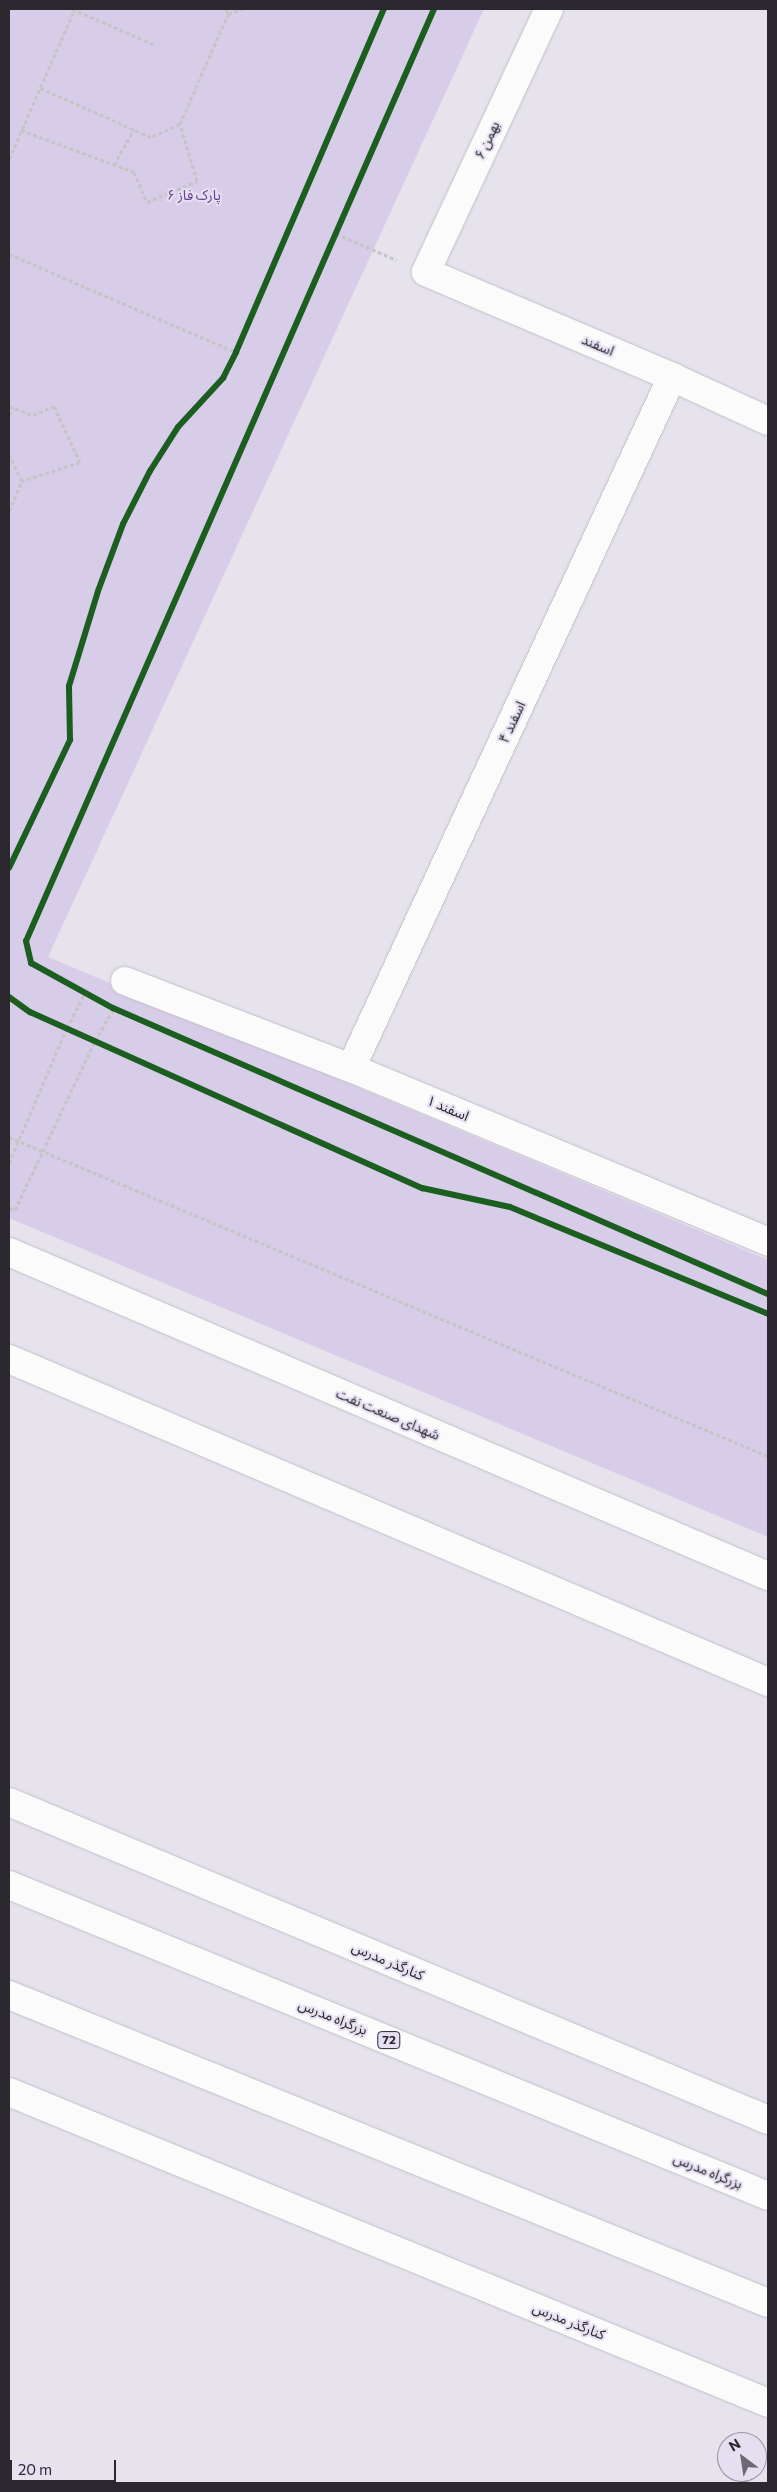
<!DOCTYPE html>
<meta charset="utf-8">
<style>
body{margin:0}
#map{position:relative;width:777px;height:2492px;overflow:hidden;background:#e6e3ed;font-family:Commissioner,"Noto Sans Arabic",sans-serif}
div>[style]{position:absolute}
.green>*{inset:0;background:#d7cde8}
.path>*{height:3px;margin-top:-1.5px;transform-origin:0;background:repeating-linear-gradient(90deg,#c5c4c7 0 4px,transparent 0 6.5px)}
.roads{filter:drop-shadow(0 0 1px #c1bfc6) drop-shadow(0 0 1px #c1bfc6)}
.minor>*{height:28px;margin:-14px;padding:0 14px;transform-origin:14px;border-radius:14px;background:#fbfbfc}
.major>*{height:28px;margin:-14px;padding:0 14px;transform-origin:14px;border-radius:14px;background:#fbfbfc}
.highway>*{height:28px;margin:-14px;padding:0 14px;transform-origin:14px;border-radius:14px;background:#fbfbfc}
.cycleway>*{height:6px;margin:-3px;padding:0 3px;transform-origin:3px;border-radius:3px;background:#1b5e20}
span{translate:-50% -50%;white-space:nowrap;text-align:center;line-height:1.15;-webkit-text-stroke:4px #e5dff1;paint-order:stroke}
.shield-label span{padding:1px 4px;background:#e5dff1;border:1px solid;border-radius:4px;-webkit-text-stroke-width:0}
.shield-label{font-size:12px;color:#2b282f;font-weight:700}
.street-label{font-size:14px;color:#2b282f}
.park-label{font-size:14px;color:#65438f}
.frame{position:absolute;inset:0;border:10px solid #2b282f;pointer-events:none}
.north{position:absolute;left:717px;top:2432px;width:50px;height:50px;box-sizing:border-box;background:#e5dff1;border:1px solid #9b96a3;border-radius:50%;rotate:329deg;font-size:14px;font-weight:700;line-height:20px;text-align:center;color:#2b282f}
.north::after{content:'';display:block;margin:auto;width:18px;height:22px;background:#6c6972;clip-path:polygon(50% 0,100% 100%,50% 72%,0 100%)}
.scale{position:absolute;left:10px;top:2460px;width:106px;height:22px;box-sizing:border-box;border:2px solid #2b282f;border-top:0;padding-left:6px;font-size:15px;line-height:18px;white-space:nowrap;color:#2b282f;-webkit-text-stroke:4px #e5dff1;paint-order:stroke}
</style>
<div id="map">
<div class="green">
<div style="clip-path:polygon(9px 9px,484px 9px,48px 957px,768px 1260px,768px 1537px,9px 1218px)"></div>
</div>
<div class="path">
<div style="left:72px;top:9px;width:90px;rotate:23.4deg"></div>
<div style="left:226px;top:9px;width:5px;rotate:68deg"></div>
<div style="left:228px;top:14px;width:15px;rotate:-20deg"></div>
<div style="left:180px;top:124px;width:120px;rotate:-66.4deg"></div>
<div style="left:21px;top:130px;width:121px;rotate:20.4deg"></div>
<div style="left:134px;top:172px;width:33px;rotate:67deg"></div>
<div style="left:147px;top:202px;width:54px;rotate:-22.8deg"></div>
<div style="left:197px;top:181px;width:59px;rotate:-106.6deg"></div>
<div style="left:180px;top:124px;width:32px;rotate:156deg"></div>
<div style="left:151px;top:137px;width:121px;rotate:-156.2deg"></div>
<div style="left:9px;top:159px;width:164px;rotate:-66.3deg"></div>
<div style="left:114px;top:165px;width:41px;rotate:-60.9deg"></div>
<div style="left:336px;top:234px;width:66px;rotate:23.1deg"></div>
<div style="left:9px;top:254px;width:247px;rotate:23.4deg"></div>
<div style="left:9px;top:406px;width:26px;rotate:21deg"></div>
<div style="left:33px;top:415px;width:23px;rotate:-23deg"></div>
<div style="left:54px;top:406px;width:62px;rotate:65.1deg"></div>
<div style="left:80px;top:462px;width:61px;rotate:161.9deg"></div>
<div style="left:22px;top:481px;width:29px;rotate:-117deg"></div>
<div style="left:9px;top:415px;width:8px;rotate:-60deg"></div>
<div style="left:9px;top:511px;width:33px;rotate:-67deg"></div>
<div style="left:9px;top:1137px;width:823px;rotate:22.8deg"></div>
<div style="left:9px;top:1163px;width:147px;rotate:-66.8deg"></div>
<div style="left:67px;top:1028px;width:39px;rotate:-63deg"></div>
<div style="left:9px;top:1208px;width:6px;rotate:18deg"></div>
<div style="left:15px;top:1210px;width:187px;rotate:-64.7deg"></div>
<div style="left:95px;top:1041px;width:34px;rotate:-60deg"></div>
</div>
<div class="roads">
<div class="minor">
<div style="left:549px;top:9px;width:290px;rotate:115.1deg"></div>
<div style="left:426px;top:272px;width:267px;rotate:23.1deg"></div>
<div style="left:672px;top:377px;width:106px;rotate:24.6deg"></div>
<div style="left:125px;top:981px;width:242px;rotate:21.1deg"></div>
<div style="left:351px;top:1068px;width:452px;rotate:22.6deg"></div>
<div style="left:351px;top:1068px;width:762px;rotate:-65.08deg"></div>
<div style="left:9px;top:1802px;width:823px;rotate:22.73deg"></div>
<div style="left:9px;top:2092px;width:820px;rotate:22.28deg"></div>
</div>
<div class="major">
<div style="left:9px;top:1252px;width:825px;rotate:23.12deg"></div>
<div style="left:9px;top:1359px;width:825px;rotate:23.05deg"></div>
</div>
<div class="highway">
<div style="left:9px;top:1885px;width:820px;rotate:22.28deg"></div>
<div style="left:9px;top:1995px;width:819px;rotate:22.09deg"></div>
</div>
</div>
<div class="cycleway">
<div style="left:434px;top:9px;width:1017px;rotate:113.64deg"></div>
<div style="left:26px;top:941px;width:23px;rotate:77deg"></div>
<div style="left:31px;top:963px;width:94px;rotate:28.8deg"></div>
<div style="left:113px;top:1008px;width:715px;rotate:23.59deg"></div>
<div style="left:9px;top:868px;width:142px;rotate:-64.5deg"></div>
<div style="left:70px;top:740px;width:54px;rotate:-91.1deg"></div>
<div style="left:69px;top:686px;width:99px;rotate:-73deg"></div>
<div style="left:98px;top:591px;width:72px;rotate:-69.5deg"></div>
<div style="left:123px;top:524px;width:59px;rotate:-63deg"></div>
<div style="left:150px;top:471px;width:52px;rotate:-57.5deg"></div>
<div style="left:178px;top:427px;width:67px;rotate:-47.4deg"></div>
<div style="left:223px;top:378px;width:29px;rotate:-63deg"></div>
<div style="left:236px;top:352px;width:374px;rotate:-66.7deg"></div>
<div style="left:9px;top:997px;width:26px;rotate:36deg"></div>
<div style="left:30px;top:1012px;width:430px;rotate:24.2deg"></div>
<div style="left:422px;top:1188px;width:90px;rotate:12.2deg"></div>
<div style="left:510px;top:1207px;width:279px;rotate:22.5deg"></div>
</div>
<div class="shield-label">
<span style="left:389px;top:2040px">72</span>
</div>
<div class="street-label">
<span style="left:487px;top:140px;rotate:-65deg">بهمن ۶</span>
<span style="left:598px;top:345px;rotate:23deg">اسفند</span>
<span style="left:512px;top:722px;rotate:-65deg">اسفند ۴</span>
<span style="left:448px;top:1108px;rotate:23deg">اسفند ۱</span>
<span style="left:388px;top:1414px;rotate:23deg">شهدای صنعت نفت</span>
<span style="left:388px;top:1961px;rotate:23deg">کنارگذر مدرس</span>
<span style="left:333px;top:2017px;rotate:22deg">بزرگراه مدرس</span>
<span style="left:708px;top:2171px;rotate:22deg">بزرگراه مدرس</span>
<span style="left:569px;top:2321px;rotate:22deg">کنارگذر مدرس</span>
</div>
<div class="park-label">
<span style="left:194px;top:195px">پارک فاز ۶</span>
</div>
<div class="frame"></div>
<div class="north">N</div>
<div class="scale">20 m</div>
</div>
